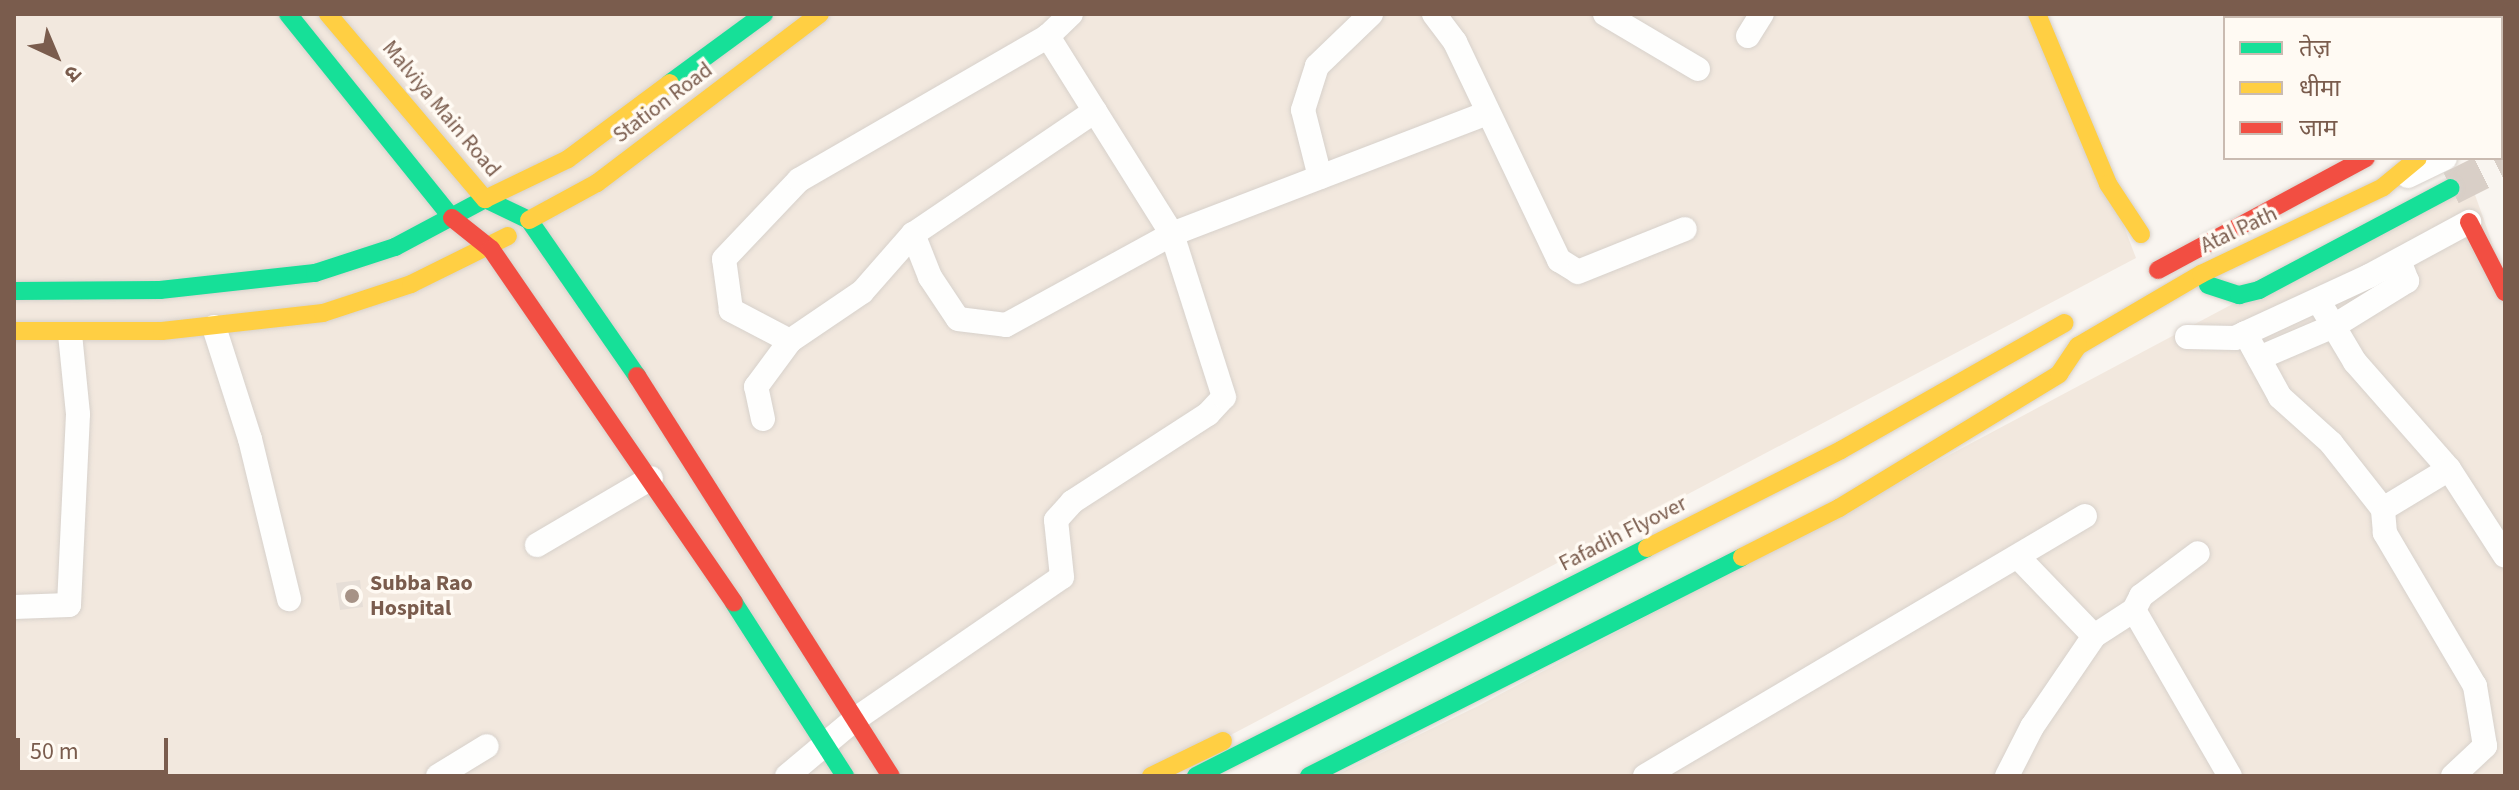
<!DOCTYPE html>
<meta charset="utf-8">
<style>
body{margin:0}
#map{position:relative;width:2519px;height:790px;overflow:hidden;background:#f9f5f0;font-family:"Source Sans 3","Noto Sans Devanagari",sans-serif}
div>[style]{position:absolute}
.residential>*{inset:0;background:#f2e8de}
.building>*{inset:0;background:#e6ded7}
.secondary-tunnel>*{height:34px;margin-top:-17px;transform-origin:0;background:repeating-linear-gradient(90deg,#d9cfc7 0 34px,transparent 0 51px)}
.roads{filter:drop-shadow(0 0 2px #d7d1cb) drop-shadow(0 0 2px #d7d1cb)}
.street>*{height:24px;margin:-12px;padding:0 12px;transform-origin:12px;border-radius:12px;background:#fefefd}
.fast>*{height:18px;margin:-9px;padding:0 9px;transform-origin:9px;border-radius:9px;background:#16e098}
.slow>*{height:18px;margin:-9px;padding:0 9px;transform-origin:9px;border-radius:9px;background:#ffcf43}
.jam>*{height:18px;margin:-9px;padding:0 9px;transform-origin:9px;border-radius:9px;background:#f24e42}
.rail>*{height:6px;margin-top:-3px;transform-origin:0;background:repeating-linear-gradient(90deg,#e6e3e7 0 12px,transparent 0 20px)}
.dots>*{width:22px;height:22px;translate:-50% -50%;box-sizing:border-box;border:4px solid #fffaf3;border-radius:50%}
span{translate:-50% -50%;white-space:nowrap;text-align:center;line-height:1.15;-webkit-text-stroke:7px #fffaf3;paint-order:stroke}
.street-label{font-size:22px;color:#7a5c4d}
.poi-label{font-size:22px;color:#7a5c4d;font-weight:700}
.left{translate:0 -50%;text-align:left}
.frame{position:absolute;inset:0;border:16px solid #7a5c4d;pointer-events:none}
.legend{position:absolute;left:2223px;top:16px;width:280px;height:144px;box-sizing:border-box;background:#fffaf3;border:2px solid #cabbb1;margin:0;padding:10px 14px;list-style:none;font-size:24px;color:#7a5c4d}
.legend li{display:flex;align-items:center;gap:16px;height:40px}
.legend b{width:40px;border:2px solid #cabbb1}
.north{position:absolute;left:16px;top:16px;width:80px;height:80px;-webkit-text-stroke:6px #fffaf3;paint-order:stroke;rotate:136deg;font-size:22px;font-weight:700;line-height:32px;text-align:center;color:#7a5c4d}
.north::after{content:'';display:block;margin:auto;width:28px;height:36px;background:#7a5c4d;clip-path:polygon(50% 0,100% 100%,50% 72%,0 100%)}
.scale{position:absolute;left:16px;top:738px;width:152px;height:36px;box-sizing:border-box;border:4px solid #7a5c4d;border-top:0;padding-left:10px;font-size:24px;line-height:28px;white-space:nowrap;color:#7a5c4d;-webkit-text-stroke:6px #fffaf3;paint-order:stroke}
</style>
<div id="map">
<div class="residential">
<div style="clip-path:polygon(14px 14px,2043px 14px,2136px 258px,1153px 776px,14px 776px)"></div>
<div style="clip-path:polygon(2469px 178px,2505px 279px,2505px 776px,1334px 776px,1478px 706px)"></div>
</div>
<div class="building">
<div style="clip-path:polygon(360px 580px,363px 607px,340px 610px,336px 583px)"></div>
</div>
<div class="secondary-tunnel">
<div style="left:2451px;top:188px;width:60px;rotate:-26.6deg"></div>
</div>
<div class="roads">
<div class="street">
<div style="left:1434px;top:14px;width:35px;rotate:53deg"></div>
<div style="left:1455px;top:42px;width:242px;rotate:64.5deg"></div>
<div style="left:1559px;top:260px;width:22px;rotate:32deg"></div>
<div style="left:1578px;top:272px;width:115px;rotate:-21.9deg"></div>
<div style="left:1605px;top:14px;width:108px;rotate:30.6deg"></div>
<div style="left:1748px;top:36px;width:26px;rotate:-58deg"></div>
<div style="left:2501px;top:72px;width:4px;rotate:-27deg"></div>
<div style="left:1095px;top:111px;width:220px;rotate:145.9deg"></div>
<div style="left:913px;top:234px;width:46px;rotate:68.4deg"></div>
<div style="left:930px;top:277px;width:50px;rotate:56.3deg"></div>
<div style="left:958px;top:319px;width:48px;rotate:7.1deg"></div>
<div style="left:1006px;top:325px;width:189px;rotate:-28.7deg"></div>
<div style="left:1172px;top:234px;width:337px;rotate:-21deg"></div>
<div style="left:2501px;top:111px;width:4px;rotate:-14deg"></div>
<div style="left:2408px;top:176px;width:41px;rotate:-25.9deg"></div>
<div style="left:1320px;top:177px;width:69px;rotate:-104.2deg"></div>
<div style="left:1303px;top:110px;width:46px;rotate:-72.3deg"></div>
<div style="left:1317px;top:66px;width:75px;rotate:-43.9deg"></div>
<div style="left:913px;top:234px;width:77px;rotate:131.3deg"></div>
<div style="left:862px;top:292px;width:87px;rotate:145.8deg"></div>
<div style="left:790px;top:341px;width:67px;rotate:-152.3deg"></div>
<div style="left:731px;top:310px;width:51px;rotate:-97.8deg"></div>
<div style="left:724px;top:259px;width:109px;rotate:-46.5deg"></div>
<div style="left:799px;top:180px;width:288px;rotate:-30deg"></div>
<div style="left:2318px;top:300px;width:72px;rotate:59.2deg"></div>
<div style="left:2355px;top:362px;width:142px;rotate:48.7deg"></div>
<div style="left:214px;top:327px;width:118px;rotate:72.2deg"></div>
<div style="left:250px;top:439px;width:165px;rotate:76.3deg"></div>
<div style="left:2245px;top:333px;width:73px;rotate:61.3deg"></div>
<div style="left:2280px;top:397px;width:69px;rotate:42deg"></div>
<div style="left:2331px;top:443px;width:84px;rotate:51.8deg"></div>
<div style="left:2187px;top:337px;width:48px;rotate:1.2deg"></div>
<div style="left:2235px;top:338px;width:148px;rotate:-24.8deg"></div>
<div style="left:2369px;top:276px;width:114px;rotate:-28.4deg"></div>
<div style="left:2259px;top:358px;width:82px;rotate:-23.1deg"></div>
<div style="left:2334px;top:326px;width:86px;rotate:-31.7deg"></div>
<div style="left:2407px;top:281px;width:22px;rotate:-111deg"></div>
<div style="left:763px;top:419px;width:33px;rotate:-102deg"></div>
<div style="left:756px;top:387px;width:57px;rotate:-53.5deg"></div>
<div style="left:537px;top:545px;width:132px;rotate:-30.4deg"></div>
<div style="left:2019px;top:558px;width:108px;rotate:46.1deg"></div>
<div style="left:2094px;top:636px;width:48px;rotate:-33deg"></div>
<div style="left:2134px;top:610px;width:16px;rotate:-63deg"></div>
<div style="left:2141px;top:596px;width:71px;rotate:-37deg"></div>
<div style="left:14px;top:607px;width:55px;rotate:-2.1deg"></div>
<div style="left:69px;top:605px;width:191px;rotate:-87.3deg"></div>
<div style="left:78px;top:414px;width:80px;rotate:-95.7deg"></div>
<div style="left:2134px;top:610px;width:192px;rotate:60deg"></div>
<div style="left:438px;top:776px;width:57px;rotate:-31.5deg"></div>
<div style="left:787px;top:776px;width:87px;rotate:-39.9deg"></div>
<div style="left:854px;top:720px;width:252px;rotate:-34.5deg"></div>
<div style="left:1062px;top:577px;width:57px;rotate:-96deg"></div>
<div style="left:1056px;top:520px;width:24px;rotate:-48deg"></div>
<div style="left:1072px;top:502px;width:162px;rotate:-32.9deg"></div>
<div style="left:1208px;top:414px;width:23px;rotate:-47deg"></div>
<div style="left:1224px;top:397px;width:171px;rotate:-107.7deg"></div>
<div style="left:1172px;top:234px;width:234px;rotate:-122.1deg"></div>
<div style="left:1048px;top:36px;width:32px;rotate:-44deg"></div>
<div style="left:1645px;top:776px;width:511px;rotate:-30.58deg"></div>
<div style="left:2007px;top:776px;width:55px;rotate:-63deg"></div>
<div style="left:2032px;top:727px;width:110px;rotate:-55.7deg"></div>
<div style="left:2453px;top:776px;width:44px;rotate:-43.2deg"></div>
<div style="left:2485px;top:746px;width:61px;rotate:-99.5deg"></div>
<div style="left:2475px;top:686px;width:178px;rotate:-120.5deg"></div>
<div style="left:2385px;top:533px;width:24px;rotate:-95deg"></div>
<div style="left:2383px;top:509px;width:77px;rotate:-31.2deg"></div>
<div style="left:2449px;top:469px;width:103px;rotate:57.2deg"></div>
</div>
<div class="fast">
<div style="left:288px;top:14px;width:262px;rotate:51.2deg"></div>
<div style="left:670px;top:83px;width:117px;rotate:-36.3deg"></div>
<div style="left:2208px;top:285px;width:33px;rotate:18deg"></div>
<div style="left:2239px;top:295px;width:21px;rotate:-14deg"></div>
<div style="left:2259px;top:290px;width:217px;rotate:-28deg"></div>
<div style="left:14px;top:291px;width:146px;rotate:-0.4deg"></div>
<div style="left:160px;top:290px;width:156px;rotate:-6.3deg"></div>
<div style="left:315px;top:273px;width:84px;rotate:-18deg"></div>
<div style="left:395px;top:247px;width:102px;rotate:-28.1deg"></div>
<div style="left:485px;top:199px;width:49px;rotate:25.5deg"></div>
<div style="left:529px;top:220px;width:190px;rotate:55.3deg"></div>
<div style="left:734px;top:603px;width:206px;rotate:57.3deg"></div>
<div style="left:1196px;top:776px;width:505px;rotate:-26.82deg"></div>
<div style="left:1309px;top:776px;width:485px;rotate:-26.8deg"></div>
</div>
<div class="slow">
<div style="left:328px;top:14px;width:243px;rotate:49.7deg"></div>
<div style="left:485px;top:199px;width:92px;rotate:-25.7deg"></div>
<div style="left:568px;top:159px;width:127px;rotate:-36.7deg"></div>
<div style="left:2037px;top:14px;width:184px;rotate:67.3deg"></div>
<div style="left:2108px;top:184px;width:60px;rotate:56.6deg"></div>
<div style="left:2363px;top:14px;width:4px;rotate:76deg"></div>
<div style="left:2391px;top:14px;width:4px;rotate:63deg"></div>
<div style="left:529px;top:220px;width:77px;rotate:-28.6deg"></div>
<div style="left:597px;top:183px;width:280px;rotate:-37.2deg"></div>
<div style="left:14px;top:331px;width:148px"></div>
<div style="left:162px;top:331px;width:162px;rotate:-6.4deg"></div>
<div style="left:323px;top:313px;width:93px;rotate:-18.2deg"></div>
<div style="left:411px;top:284px;width:108px;rotate:-26.3deg"></div>
<div style="left:2078px;top:346px;width:143px;rotate:-30.3deg"></div>
<div style="left:2201px;top:274px;width:202px;rotate:-25.5deg"></div>
<div style="left:2383px;top:187px;width:45px;rotate:-39.6deg"></div>
<div style="left:1647px;top:548px;width:217px;rotate:-26.8deg"></div>
<div style="left:1841px;top:450px;width:257px;rotate:-29.6deg"></div>
<div style="left:1742px;top:557px;width:109px;rotate:-26.8deg"></div>
<div style="left:1839px;top:508px;width:258px;rotate:-31.3deg"></div>
<div style="left:2059px;top:374px;width:34px;rotate:-56deg"></div>
<div style="left:1151px;top:776px;width:80px;rotate:-25.9deg"></div>
</div>
<div class="jam">
<div style="left:452px;top:218px;width:50px;rotate:38.5deg"></div>
<div style="left:491px;top:249px;width:429px;rotate:55.5deg"></div>
<div style="left:2469px;top:222px;width:79px;rotate:62.8deg"></div>
<div style="left:2158px;top:270px;width:236px;rotate:-28.3deg"></div>
<div style="left:637px;top:376px;width:474px;rotate:57.6deg"></div>
</div>
</div>
<div class="rail">
<div style="left:2480px;top:14px;width:4px;rotate:63deg"></div>
<div style="left:2501px;top:23px;width:13px;rotate:72deg"></div>
<div style="left:2501px;top:67px;width:11px;rotate:68deg"></div>
</div>
<div class="dots">
<div style="left:352px;top:596px;background:#a69286"></div>
</div>
<div class="street-label">
<span style="left:663px;top:103px;rotate:-37deg">Station Road</span>
<span style="left:441px;top:109px;rotate:50deg">Malviya Main Road</span>
<span style="left:2239px;top:230px;rotate:-25deg">Atal Path</span>
<span style="left:1623px;top:534px;rotate:-27deg">Fafadih Flyover</span>
</div>
<div class="poi-label">
<span class="left" style="left:370px;top:596px">Subba Rao<br>Hospital</span>
</div>
<div class="frame"></div>
<ul class="legend">
<li><b style="height:10px;background:#16e098"></b>तेज़</li>
<li><b style="height:10px;background:#ffcf43"></b>धीमा</li>
<li><b style="height:10px;background:#f24e42"></b>जाम</li>
</ul>
<div class="north">उ</div>
<div class="scale">50 m</div>
</div>
